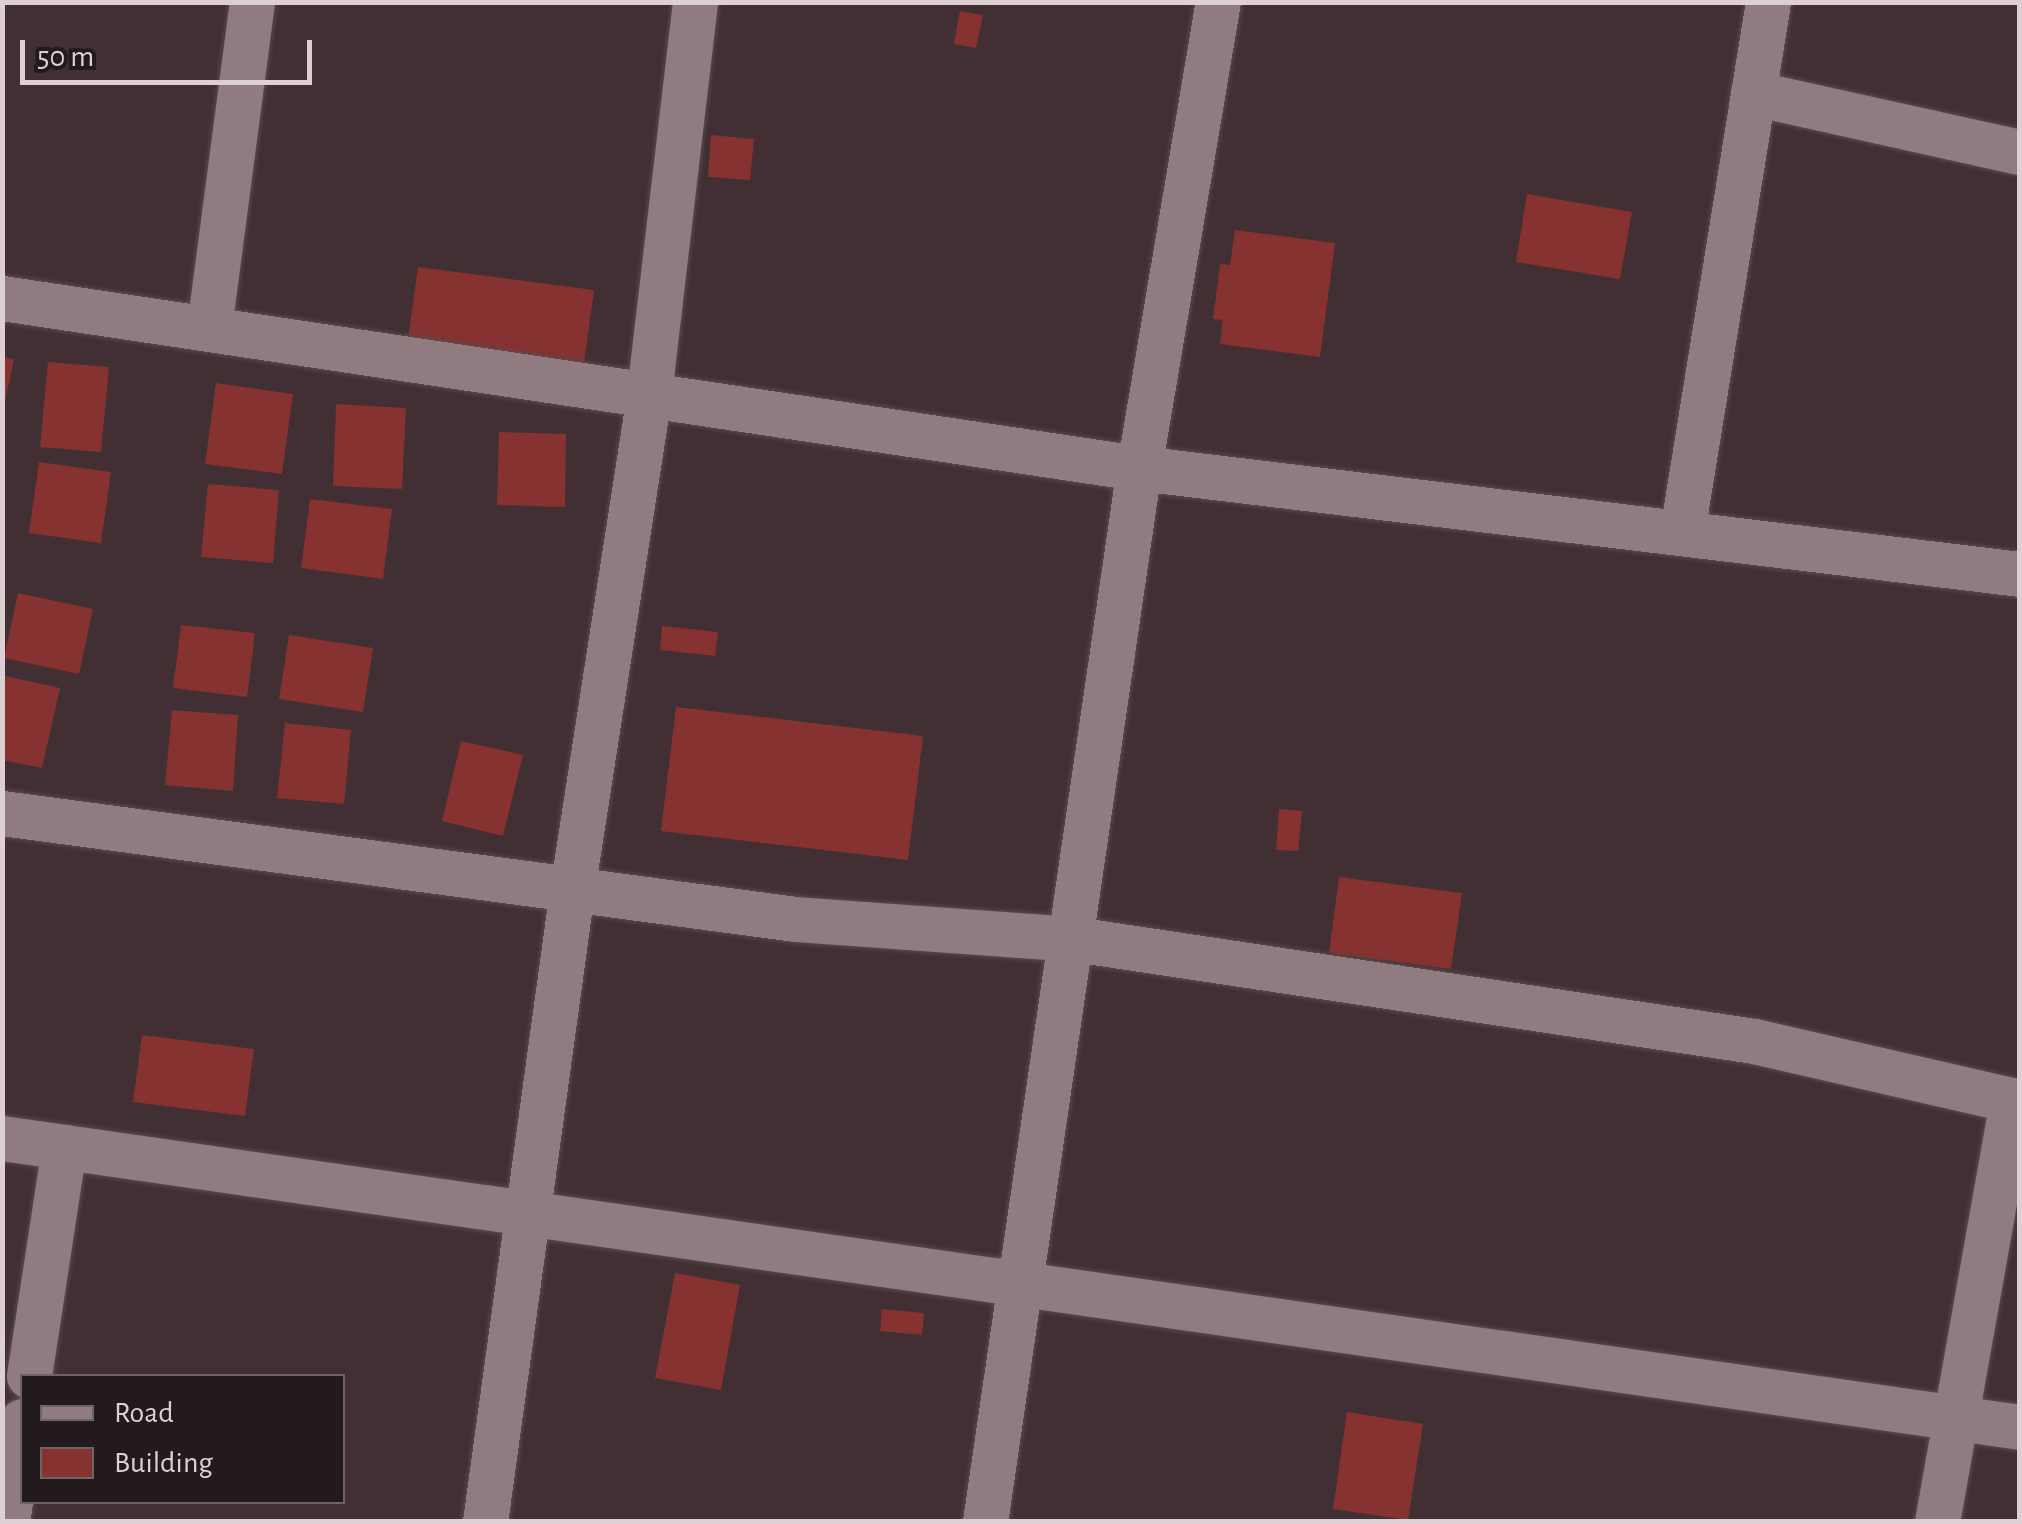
<!DOCTYPE html>
<style>
body{margin:0}
#map{position:relative;width:2022px;height:1524px;overflow:hidden;background:#412f34;font-family:"Alegreya Sans",sans-serif}
div>[style]{position:absolute}
.building>*{inset:0;background:#853231}
.roads{filter:drop-shadow(0 0 2px #5a4b4f) drop-shadow(0 0 2px #5a4b4f)}
.minor>*{height:45px;margin:-22.5px;padding:0 22.5px;transform-origin:22.5px;border-radius:22.5px;background:#907b80}
span{translate:-50% -50%;white-space:nowrap;text-align:center;line-height:1.15;-webkit-text-stroke:8px #221a1c;paint-order:stroke}
.frame{position:absolute;inset:0;border:5px solid #dcd0d3;pointer-events:none}
.legend{position:absolute;left:20px;top:1374px;width:325px;height:130px;box-sizing:border-box;background:#221a1c;border:2px solid #6c6365;margin:0;padding:12px 18px;list-style:none;font-size:30px;color:#dcd0d3}
.legend li{display:flex;align-items:center;gap:20px;height:50px}
.legend b{width:50px;border:2px solid #6c6365}
.scale{position:absolute;left:20px;top:40px;width:292px;height:45px;box-sizing:border-box;border:5px solid #dcd0d3;border-top:0;padding-left:12px;font-size:30px;line-height:35px;white-space:nowrap;color:#dcd0d3;-webkit-text-stroke:8px #221a1c;paint-order:stroke}
</style>
<div id="map">
<div class="building">
<div style="clip-path:polygon(960px 11px,983px 15px,976px 48px,954px 44px)"></div>
<div style="clip-path:polygon(711px 135px,754px 139px,750px 180px,708px 177px)"></div>
<div style="clip-path:polygon(1527px 194px,1632px 212px,1620px 279px,1516px 262px)"></div>
<div style="clip-path:polygon(1235px 230px,1335px 243px,1320px 357px,1220px 344px,1223px 320px,1213px 319px,1220px 264px,1230px 265px)"></div>
<div style="clip-path:polygon(418px 267px,594px 290px,584px 363px,408px 339px)"></div>
<div style="clip-path:polygon(2px 357px,14px 359px,4px 406px,2px 406px)"></div>
<div style="clip-path:polygon(48px 362px,109px 367px,101px 452px,40px 447px)"></div>
<div style="clip-path:polygon(216px 383px,293px 394px,282px 474px,205px 464px)"></div>
<div style="clip-path:polygon(336px 404px,406px 408px,402px 489px,333px 486px)"></div>
<div style="clip-path:polygon(499px 432px,566px 434px,565px 507px,497px 505px)"></div>
<div style="clip-path:polygon(39px 462px,111px 472px,101px 543px,29px 533px)"></div>
<div style="clip-path:polygon(208px 484px,279px 490px,273px 563px,201px 557px)"></div>
<div style="clip-path:polygon(310px 499px,392px 509px,383px 579px,301px 568px)"></div>
<div style="clip-path:polygon(18px 593px,93px 609px,79px 674px,4px 658px)"></div>
<div style="clip-path:polygon(181px 625px,255px 633px,247px 697px,173px 688px)"></div>
<div style="clip-path:polygon(662px 626px,718px 632px,715px 656px,660px 650px)"></div>
<div style="clip-path:polygon(289px 635px,373px 648px,363px 712px,279px 699px)"></div>
<div style="clip-path:polygon(5px 676px,60px 688px,42px 768px,2px 760px)"></div>
<div style="clip-path:polygon(676px 707px,923px 736px,908px 860px,661px 831px)"></div>
<div style="clip-path:polygon(172px 710px,238px 715px,233px 791px,165px 785px)"></div>
<div style="clip-path:polygon(285px 723px,351px 730px,344px 804px,277px 798px)"></div>
<div style="clip-path:polygon(461px 741px,523px 755px,503px 836px,442px 821px)"></div>
<div style="clip-path:polygon(1279px 809px,1302px 811px,1298px 851px,1276px 850px)"></div>
<div style="clip-path:polygon(1339px 877px,1462px 893px,1451px 969px,1329px 953px)"></div>
<div style="clip-path:polygon(142px 1035px,254px 1049px,245px 1116px,133px 1102px)"></div>
<div style="clip-path:polygon(675px 1273px,740px 1285px,721px 1390px,655px 1378px)"></div>
<div style="clip-path:polygon(882px 1309px,924px 1313px,922px 1335px,880px 1331px)"></div>
<div style="clip-path:polygon(1347px 1412px,1423px 1424px,1408px 1520px,1333px 1509px)"></div>
</div>
<div class="roads">
<div class="minor">
<div style="left:695px;top:2px;width:396px;rotate:96.7deg"></div>
<div style="left:649px;top:395px;width:495px;rotate:8.5deg"></div>
<div style="left:1139px;top:468px;width:887px;rotate:6.86deg"></div>
<div style="left:1753px;top:93px;width:273px;rotate:12.5deg"></div>
<div style="left:2px;top:298px;width:654px;rotate:8.53deg"></div>
<div style="left:649px;top:395px;width:501px;rotate:98.84deg"></div>
<div style="left:572px;top:890px;width:638px;rotate:97.84deg"></div>
<div style="left:209px;top:328px;width:329px;rotate:-82.5deg"></div>
<div style="left:1682px;top:532px;width:537px;rotate:-80.78deg"></div>
<div style="left:2px;top:813px;width:800px;rotate:7.61deg"></div>
<div style="left:795px;top:919px;width:280px;rotate:4.1deg"></div>
<div style="left:1074px;top:939px;width:688px;rotate:8.53deg"></div>
<div style="left:1754px;top:1041px;width:273px;rotate:12.9deg"></div>
<div style="left:2px;top:1138px;width:2039px;rotate:8.15deg"></div>
<div style="left:29px;top:1376px;width:232px;rotate:-81.3deg"></div>
<div style="left:7px;top:1522px;width:102px;rotate:-81.6deg"></div>
<div style="left:985px;top:1522px;width:1065px;rotate:-81.69deg"></div>
<div style="left:1139px;top:468px;width:473px;rotate:-80.4deg"></div>
<div style="left:1937px;top:1522px;width:428px;rotate:-79.9deg"></div>
</div>
</div>
<div class="frame"></div>
<ul class="legend">
<li><b style="height:12px;background:#907b80"></b>Road</li>
<li><b style="height:28px;background:#853231"></b>Building</li>
</ul>
<div class="scale">50 m</div>
</div>
